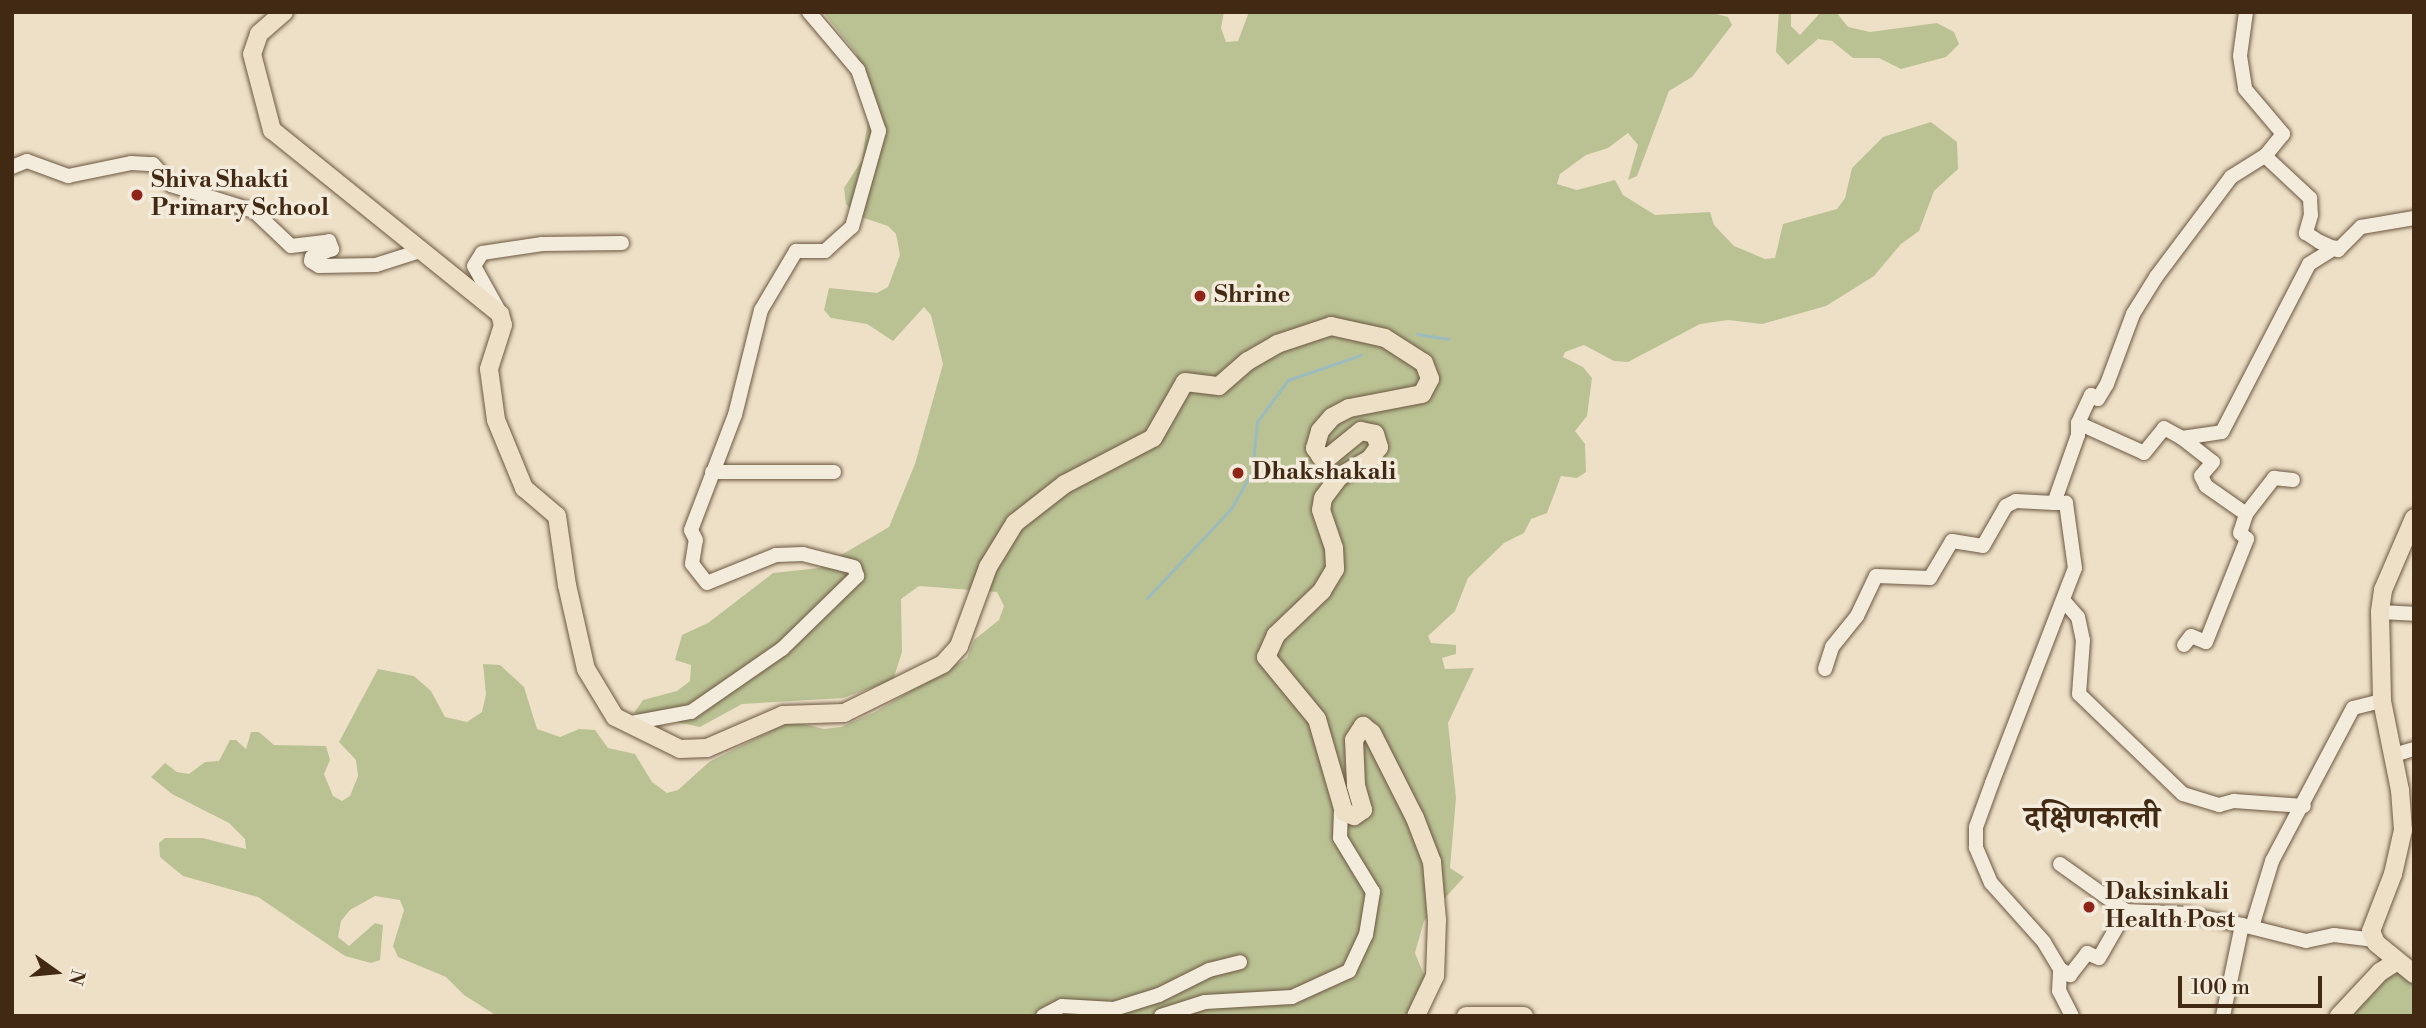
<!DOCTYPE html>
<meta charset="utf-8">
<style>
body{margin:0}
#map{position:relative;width:2426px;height:1028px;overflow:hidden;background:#ede0c7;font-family:"Libre Bodoni","Noto Serif Devanagari",serif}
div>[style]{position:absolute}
.green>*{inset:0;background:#bac294}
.stream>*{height:2.5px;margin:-1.25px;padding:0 1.25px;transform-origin:1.25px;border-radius:1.25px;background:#9bbbbd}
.roads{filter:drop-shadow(0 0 2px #6c5741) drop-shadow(0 0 2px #6c5741)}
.minor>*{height:14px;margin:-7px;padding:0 7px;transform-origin:7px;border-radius:7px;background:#f3ebdb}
.major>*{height:18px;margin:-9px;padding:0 9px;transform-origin:9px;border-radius:9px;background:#ede0c7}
.dots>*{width:19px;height:19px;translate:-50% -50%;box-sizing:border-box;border:4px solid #f3ebdb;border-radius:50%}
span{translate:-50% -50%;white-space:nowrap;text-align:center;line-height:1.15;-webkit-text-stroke:7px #f3ebdb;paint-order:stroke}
.poi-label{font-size:24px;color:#412914;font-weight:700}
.left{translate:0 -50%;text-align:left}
.district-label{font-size:32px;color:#412914;font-weight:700}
.frame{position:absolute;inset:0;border:14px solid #412914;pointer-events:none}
.north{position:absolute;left:21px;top:937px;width:70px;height:70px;-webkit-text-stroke:5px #f3ebdb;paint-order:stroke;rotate:105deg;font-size:19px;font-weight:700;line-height:28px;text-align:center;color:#412914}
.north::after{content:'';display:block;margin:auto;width:24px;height:32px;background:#412914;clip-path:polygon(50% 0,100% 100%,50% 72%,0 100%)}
.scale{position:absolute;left:2178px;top:976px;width:144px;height:32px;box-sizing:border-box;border:4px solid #412914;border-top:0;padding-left:9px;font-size:21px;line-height:24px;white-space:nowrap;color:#412914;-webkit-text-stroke:5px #f3ebdb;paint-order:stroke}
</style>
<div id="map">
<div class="green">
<div style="clip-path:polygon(823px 12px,1224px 12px,1221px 28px,1226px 42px,1238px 41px,1249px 12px,1709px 12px,1728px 17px,1732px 25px,1692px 77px,1669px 91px,1637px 176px,1628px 180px,1638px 145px,1628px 133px,1608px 148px,1586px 155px,1560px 174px,1557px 184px,1577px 190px,1615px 180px,1623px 195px,1655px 215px,1710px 212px,1714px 225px,1734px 246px,1765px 259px,1775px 258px,1783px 224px,1837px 209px,1845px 198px,1852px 168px,1883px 137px,1931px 122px,1957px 142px,1958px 169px,1934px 191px,1919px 231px,1901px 244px,1874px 276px,1826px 306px,1762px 324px,1728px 320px,1700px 324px,1628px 362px,1614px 361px,1584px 345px,1565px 352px,1563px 357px,1583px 367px,1592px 378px,1587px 416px,1575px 431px,1585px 444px,1586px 472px,1577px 478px,1561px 476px,1547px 513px,1531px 519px,1524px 533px,1504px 543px,1468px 578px,1455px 611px,1428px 636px,1431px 643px,1456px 645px,1456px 654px,1442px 658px,1445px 669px,1474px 668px,1448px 723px,1456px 798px,1450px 868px,1464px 877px,1424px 921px,1415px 953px,1425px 977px,1406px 1016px,497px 1016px,464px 995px,446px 977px,398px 957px,393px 946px,404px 910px,400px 900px,375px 896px,350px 910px,341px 921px,338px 937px,349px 946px,375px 923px,383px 925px,380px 960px,371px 963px,345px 956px,258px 897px,183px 876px,160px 857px,159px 843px,165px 838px,202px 838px,246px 849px,245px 839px,229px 823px,172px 794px,151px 777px,165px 763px,177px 772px,189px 774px,205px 762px,219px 761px,230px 740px,236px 740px,246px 749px,251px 732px,259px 732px,274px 745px,326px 746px,330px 760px,324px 774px,333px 796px,342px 801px,350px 796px,358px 776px,356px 760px,339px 742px,378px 669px,414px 676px,431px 691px,445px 717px,467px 722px,482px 712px,486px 694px,483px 664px,500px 665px,524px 687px,537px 729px,560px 737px,579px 729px,595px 730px,608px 748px,635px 754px,652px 782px,667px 793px,678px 790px,709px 762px,791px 721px,824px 729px,841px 727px,875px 712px,967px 658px,974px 640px,999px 620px,1004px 606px,997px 592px,919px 586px,901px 599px,902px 652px,893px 680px,843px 698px,742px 704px,700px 727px,634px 713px,643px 700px,677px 691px,690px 681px,691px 665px,675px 660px,682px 635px,708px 623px,773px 573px,819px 568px,889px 527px,915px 464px,943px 364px,931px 315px,924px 307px,893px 341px,867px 324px,831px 318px,824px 310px,829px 288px,877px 293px,888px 287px,900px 255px,896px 234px,888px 226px,858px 216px,846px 204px,844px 188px,862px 160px,871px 100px,856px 53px)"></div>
<div style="clip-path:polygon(1779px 12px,1791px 12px,1791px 26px,1800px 35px,1821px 12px,1836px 12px,1848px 27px,1870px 32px,1937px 23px,1954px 32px,1959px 44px,1946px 57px,1901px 69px,1879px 58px,1853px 58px,1832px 41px,1818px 39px,1788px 65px,1776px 52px)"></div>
<div style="clip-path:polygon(2396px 962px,2414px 974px,2414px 1016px,2349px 1016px)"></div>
</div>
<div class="stream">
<div style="left:1417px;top:334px;width:32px;rotate:9deg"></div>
<div style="left:1147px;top:598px;width:122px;rotate:-46.7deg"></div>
<div style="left:1231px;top:509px;width:43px;rotate:-60.4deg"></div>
<div style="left:1252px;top:472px;width:50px;rotate:-84.3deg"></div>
<div style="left:1257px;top:422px;width:52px;rotate:-53.6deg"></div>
<div style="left:1288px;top:380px;width:77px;rotate:-18.9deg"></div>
</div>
<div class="roads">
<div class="minor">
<div style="left:2246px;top:12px;width:44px;rotate:97.8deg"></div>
<div style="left:2240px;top:56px;width:33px;rotate:81deg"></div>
<div style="left:2245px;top:89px;width:59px;rotate:49.8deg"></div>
<div style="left:2283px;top:134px;width:28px;rotate:129deg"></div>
<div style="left:12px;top:167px;width:16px;rotate:-22deg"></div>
<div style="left:27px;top:161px;width:44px;rotate:20.1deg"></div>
<div style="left:68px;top:176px;width:64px;rotate:-11.7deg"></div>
<div style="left:131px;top:163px;width:22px;rotate:3deg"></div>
<div style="left:153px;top:164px;width:28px;rotate:49deg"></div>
<div style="left:171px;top:185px;width:87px;rotate:17.4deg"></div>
<div style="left:254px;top:211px;width:51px;rotate:43.4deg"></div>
<div style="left:291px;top:246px;width:38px;rotate:-7deg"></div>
<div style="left:329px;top:241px;width:9px;rotate:69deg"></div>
<div style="left:332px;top:249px;width:22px;rotate:158deg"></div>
<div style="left:312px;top:257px;width:4px;rotate:104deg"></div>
<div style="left:311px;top:261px;width:9px;rotate:32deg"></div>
<div style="left:319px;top:266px;width:57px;rotate:-1deg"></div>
<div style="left:376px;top:265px;width:49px;rotate:-17.7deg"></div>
<div style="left:499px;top:311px;width:51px;rotate:-119.1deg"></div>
<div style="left:474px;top:266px;width:15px;rotate:-58deg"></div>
<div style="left:482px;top:253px;width:61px;rotate:-8.5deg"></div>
<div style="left:542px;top:244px;width:80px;rotate:-0.7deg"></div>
<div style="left:2078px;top:423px;width:72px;rotate:24.4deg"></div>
<div style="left:2144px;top:453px;width:32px;rotate:-51deg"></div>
<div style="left:2164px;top:428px;width:21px;rotate:29deg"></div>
<div style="left:2182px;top:438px;width:40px;rotate:-8.5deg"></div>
<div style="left:2222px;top:432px;width:189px;rotate:-62.6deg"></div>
<div style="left:2309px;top:264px;width:31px;rotate:-32deg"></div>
<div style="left:2182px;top:438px;width:39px;rotate:38deg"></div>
<div style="left:2213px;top:462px;width:18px;rotate:131deg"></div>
<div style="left:2201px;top:476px;width:11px;rotate:63deg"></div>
<div style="left:2206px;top:486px;width:49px;rotate:35deg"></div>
<div style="left:2246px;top:514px;width:46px;rotate:-52.1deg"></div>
<div style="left:2274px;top:478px;width:19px;rotate:6deg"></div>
<div style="left:712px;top:472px;width:122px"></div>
<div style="left:2064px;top:601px;width:21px;rotate:49deg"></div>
<div style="left:2078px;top:617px;width:24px;rotate:78deg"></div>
<div style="left:2083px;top:640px;width:54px;rotate:94.2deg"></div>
<div style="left:2079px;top:694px;width:144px;rotate:43.9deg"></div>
<div style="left:2183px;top:794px;width:38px;rotate:17deg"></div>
<div style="left:2219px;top:805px;width:16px;rotate:-15deg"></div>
<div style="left:2234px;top:801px;width:70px;rotate:4.1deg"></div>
<div style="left:2380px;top:612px;width:34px;rotate:3deg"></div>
<div style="left:2184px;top:645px;width:11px;rotate:-52deg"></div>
<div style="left:2191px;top:636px;width:16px;rotate:22deg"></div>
<div style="left:2206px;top:642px;width:111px;rotate:-68.3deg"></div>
<div style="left:2247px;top:539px;width:9px;rotate:-139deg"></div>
<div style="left:2240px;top:533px;width:20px;rotate:-72deg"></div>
<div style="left:1825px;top:669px;width:23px;rotate:-72deg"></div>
<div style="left:1832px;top:647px;width:40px;rotate:-51deg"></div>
<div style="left:1857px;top:616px;width:44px;rotate:-64.6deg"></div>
<div style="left:1876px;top:576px;width:54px;rotate:2.1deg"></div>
<div style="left:1930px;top:578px;width:43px;rotate:-59.3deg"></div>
<div style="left:1952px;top:541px;width:31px;rotate:9deg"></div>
<div style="left:1983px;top:546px;width:46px;rotate:-60.1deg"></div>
<div style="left:2006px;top:506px;width:11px;rotate:-27deg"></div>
<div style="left:2016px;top:501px;width:38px;rotate:3deg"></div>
<div style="left:626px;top:724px;width:66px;rotate:-10.5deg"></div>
<div style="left:691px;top:712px;width:111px;rotate:-34.7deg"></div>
<div style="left:782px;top:649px;width:105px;rotate:-44.2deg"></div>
<div style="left:857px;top:576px;width:9px;rotate:-108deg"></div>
<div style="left:854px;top:567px;width:53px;rotate:-165.7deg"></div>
<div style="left:803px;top:554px;width:27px;rotate:178deg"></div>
<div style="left:776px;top:555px;width:74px;rotate:157.9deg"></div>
<div style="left:707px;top:583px;width:24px;rotate:-128deg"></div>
<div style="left:692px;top:564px;width:24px;rotate:-81deg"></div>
<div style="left:696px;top:540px;width:11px;rotate:-117deg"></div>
<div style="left:691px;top:530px;width:123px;rotate:-69.1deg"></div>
<div style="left:735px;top:415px;width:108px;rotate:-76.1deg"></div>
<div style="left:761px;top:310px;width:69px;rotate:-59.3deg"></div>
<div style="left:796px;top:251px;width:29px"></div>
<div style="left:825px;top:251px;width:36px;rotate:-42deg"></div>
<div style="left:852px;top:227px;width:100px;rotate:-74.3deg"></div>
<div style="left:879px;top:131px;width:65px;rotate:-109deg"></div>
<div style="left:858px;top:70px;width:76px;rotate:-130.2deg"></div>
<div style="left:2394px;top:755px;width:21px;rotate:-17deg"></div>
<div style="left:2060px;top:864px;width:81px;rotate:35.5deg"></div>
<div style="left:2252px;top:927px;width:69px;rotate:-73.1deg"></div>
<div style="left:2272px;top:861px;width:173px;rotate:-62.1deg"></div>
<div style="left:2353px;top:708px;width:30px;rotate:-14deg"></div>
<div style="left:2060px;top:969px;width:12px;rotate:31deg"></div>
<div style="left:2070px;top:975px;width:28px;rotate:-52deg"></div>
<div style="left:2087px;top:953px;width:13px;rotate:23deg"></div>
<div style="left:2099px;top:958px;width:54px;rotate:-60.1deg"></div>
<div style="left:2126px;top:911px;width:61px;rotate:2.8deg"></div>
<div style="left:2187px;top:914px;width:56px;rotate:11.3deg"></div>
<div style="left:1043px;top:1016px;width:21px;rotate:-28deg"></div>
<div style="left:1062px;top:1006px;width:52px;rotate:3.3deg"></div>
<div style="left:1114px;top:1009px;width:47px;rotate:-17.3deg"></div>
<div style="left:1159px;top:995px;width:56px;rotate:-26.6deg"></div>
<div style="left:1209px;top:970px;width:32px;rotate:-14deg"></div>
<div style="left:1161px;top:1016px;width:46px;rotate:-17.7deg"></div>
<div style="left:1205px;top:1002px;width:87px;rotate:-3.3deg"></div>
<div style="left:1292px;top:997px;width:63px;rotate:-24.5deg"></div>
<div style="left:1349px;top:971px;width:40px;rotate:-65deg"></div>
<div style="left:1366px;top:935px;width:44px;rotate:-80.8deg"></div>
<div style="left:1373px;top:892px;width:63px;rotate:-121.4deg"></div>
<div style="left:1340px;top:838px;width:29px;rotate:-88deg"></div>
<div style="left:2072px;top:1016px;width:28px;rotate:-117deg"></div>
<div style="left:2059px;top:991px;width:22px;rotate:-87deg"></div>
<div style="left:2060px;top:969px;width:31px;rotate:-121deg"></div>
<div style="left:2044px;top:942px;width:79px;rotate:-131.9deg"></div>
<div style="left:1991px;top:883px;width:39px;rotate:-113deg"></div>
<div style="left:1976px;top:847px;width:20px;rotate:-90deg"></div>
<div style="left:1976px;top:827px;width:47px;rotate:-70deg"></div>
<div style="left:1992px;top:783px;width:230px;rotate:-68.9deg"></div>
<div style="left:2075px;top:568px;width:66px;rotate:-97.9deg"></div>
<div style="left:2066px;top:503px;width:12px;rotate:180deg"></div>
<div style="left:2054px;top:503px;width:72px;rotate:-70.6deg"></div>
<div style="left:2078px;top:435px;width:12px;rotate:-90deg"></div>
<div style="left:2078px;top:423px;width:31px;rotate:-65deg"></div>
<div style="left:2091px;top:395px;width:8px;rotate:30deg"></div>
<div style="left:2098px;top:399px;width:17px;rotate:-59deg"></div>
<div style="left:2107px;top:384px;width:75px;rotate:-69.6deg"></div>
<div style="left:2133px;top:314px;width:44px;rotate:-58.1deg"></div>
<div style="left:2156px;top:277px;width:125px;rotate:-53.1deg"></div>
<div style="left:2231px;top:177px;width:40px;rotate:-32deg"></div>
<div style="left:2265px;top:156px;width:62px;rotate:43deg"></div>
<div style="left:2310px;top:198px;width:17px;rotate:87deg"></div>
<div style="left:2311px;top:215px;width:19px;rotate:106deg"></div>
<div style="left:2306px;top:233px;width:17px;rotate:33deg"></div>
<div style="left:2320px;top:242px;width:20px;rotate:24deg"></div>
<div style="left:2338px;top:250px;width:33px;rotate:-45deg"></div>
<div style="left:2361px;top:227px;width:54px;rotate:-9.6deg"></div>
<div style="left:2223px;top:1016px;width:93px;rotate:-78.2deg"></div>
<div style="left:2242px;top:925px;width:66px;rotate:14deg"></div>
<div style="left:2306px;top:941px;width:29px;rotate:-12deg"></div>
<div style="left:2334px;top:935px;width:39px;rotate:7deg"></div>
</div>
<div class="major">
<div style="left:284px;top:12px;width:33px;rotate:139deg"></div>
<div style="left:259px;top:34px;width:21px;rotate:109deg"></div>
<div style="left:252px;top:54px;width:79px;rotate:75.3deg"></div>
<div style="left:272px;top:130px;width:293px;rotate:38.9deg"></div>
<div style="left:500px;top:314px;width:11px;rotate:75deg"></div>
<div style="left:503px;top:325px;width:46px;rotate:107.7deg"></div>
<div style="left:489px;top:369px;width:51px;rotate:82.2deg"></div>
<div style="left:496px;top:420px;width:74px;rotate:67.6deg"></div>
<div style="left:524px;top:488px;width:43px;rotate:40.3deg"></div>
<div style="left:557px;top:516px;width:70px;rotate:81.8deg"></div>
<div style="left:567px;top:585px;width:86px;rotate:77.3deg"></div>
<div style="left:586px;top:669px;width:56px;rotate:58.9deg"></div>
<div style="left:615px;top:717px;width:72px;rotate:26.2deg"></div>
<div style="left:680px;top:749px;width:27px;rotate:-2deg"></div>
<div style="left:707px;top:748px;width:83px;rotate:-23.5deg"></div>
<div style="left:783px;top:715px;width:61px;rotate:-1.9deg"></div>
<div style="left:844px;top:713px;width:110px;rotate:-26.3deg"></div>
<div style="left:943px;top:664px;width:24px;rotate:-48deg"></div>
<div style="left:959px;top:646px;width:84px;rotate:-69.8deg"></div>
<div style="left:988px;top:567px;width:52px;rotate:-58.5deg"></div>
<div style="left:1015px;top:523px;width:63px;rotate:-38deg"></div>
<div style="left:1065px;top:484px;width:99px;rotate:-27.6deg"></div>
<div style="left:1153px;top:438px;width:64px;rotate:-60.3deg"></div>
<div style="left:1185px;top:382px;width:34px;rotate:7deg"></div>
<div style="left:1219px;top:386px;width:38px;rotate:-41deg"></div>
<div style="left:1248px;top:361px;width:34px;rotate:-30deg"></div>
<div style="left:1277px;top:344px;width:57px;rotate:-18.4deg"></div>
<div style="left:1331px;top:326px;width:55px;rotate:12.5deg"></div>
<div style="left:1385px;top:338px;width:46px;rotate:32.7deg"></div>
<div style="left:1424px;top:363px;width:17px;rotate:69deg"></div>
<div style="left:1430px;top:379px;width:17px;rotate:118deg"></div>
<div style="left:1422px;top:394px;width:74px;rotate:169.1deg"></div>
<div style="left:1349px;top:408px;width:19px;rotate:152deg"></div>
<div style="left:1332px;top:417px;width:18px;rotate:131deg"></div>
<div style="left:1320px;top:431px;width:18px;rotate:106deg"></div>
<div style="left:1315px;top:448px;width:11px;rotate:56deg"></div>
<div style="left:1321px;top:457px;width:9px;rotate:-6deg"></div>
<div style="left:1330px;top:456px;width:40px;rotate:-39deg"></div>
<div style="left:1361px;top:431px;width:14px;rotate:12deg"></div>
<div style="left:1375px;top:434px;width:14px;rotate:73deg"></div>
<div style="left:1379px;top:447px;width:15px;rotate:127deg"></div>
<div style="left:1370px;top:459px;width:36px;rotate:150deg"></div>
<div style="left:1339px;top:477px;width:26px;rotate:127deg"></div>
<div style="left:1323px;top:498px;width:12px;rotate:99deg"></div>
<div style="left:1321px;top:510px;width:40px;rotate:71.1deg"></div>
<div style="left:1334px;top:548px;width:21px;rotate:87deg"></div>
<div style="left:1335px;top:569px;width:26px;rotate:121deg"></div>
<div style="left:1322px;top:591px;width:64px;rotate:136.3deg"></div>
<div style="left:1276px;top:635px;width:24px;rotate:114deg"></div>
<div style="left:1266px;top:657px;width:80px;rotate:50.6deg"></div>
<div style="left:1317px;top:719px;width:97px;rotate:73.8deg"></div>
<div style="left:1344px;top:812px;width:11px;rotate:22deg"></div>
<div style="left:1354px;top:816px;width:11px;rotate:-34deg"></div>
<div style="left:1363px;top:810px;width:26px;rotate:-106deg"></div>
<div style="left:1356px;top:785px;width:45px;rotate:-92.5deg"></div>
<div style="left:1354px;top:740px;width:17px;rotate:-57deg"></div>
<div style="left:1363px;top:726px;width:11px;rotate:38deg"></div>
<div style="left:1372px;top:733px;width:95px;rotate:63.2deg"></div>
<div style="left:1415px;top:818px;width:47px;rotate:68.9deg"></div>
<div style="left:1432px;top:862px;width:58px;rotate:85.1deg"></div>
<div style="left:1437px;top:920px;width:56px;rotate:92deg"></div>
<div style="left:1435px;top:976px;width:44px;rotate:115.4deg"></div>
<div style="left:2414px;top:518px;width:78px;rotate:113.3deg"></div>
<div style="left:2383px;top:590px;width:22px;rotate:98deg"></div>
<div style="left:2380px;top:612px;width:89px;rotate:88.7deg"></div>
<div style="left:2382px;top:701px;width:91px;rotate:78.6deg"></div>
<div style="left:2400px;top:790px;width:40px;rotate:85.7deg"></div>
<div style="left:2403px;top:830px;width:45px;rotate:102.8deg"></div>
<div style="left:2393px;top:874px;width:61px;rotate:111.1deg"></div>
<div style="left:2371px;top:931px;width:13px;rotate:67deg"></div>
<div style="left:2376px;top:943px;width:49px;rotate:39.2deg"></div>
<div style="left:1466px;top:1016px;width:58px"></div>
<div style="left:2339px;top:1016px;width:60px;rotate:-47deg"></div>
<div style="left:2380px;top:972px;width:19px;rotate:-32deg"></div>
</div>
</div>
<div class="dots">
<div style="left:137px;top:195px;background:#8f2418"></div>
<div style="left:1200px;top:296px;background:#8f2418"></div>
<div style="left:1238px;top:473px;background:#8f2418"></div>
<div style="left:2089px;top:907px;background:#8f2418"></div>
</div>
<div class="poi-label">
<span class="left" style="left:151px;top:195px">Shiva Shakti<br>Primary School</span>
<span class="left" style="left:1214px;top:296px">Shrine</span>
<span class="left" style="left:1252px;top:473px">Dhakshakali</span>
<span class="left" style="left:2105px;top:907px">Daksinkali<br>Health Post</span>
</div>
<div class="district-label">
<span style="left:2092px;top:818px">दक्षि‍णकाली</span>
</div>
<div class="frame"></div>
<div class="north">N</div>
<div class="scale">100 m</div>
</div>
